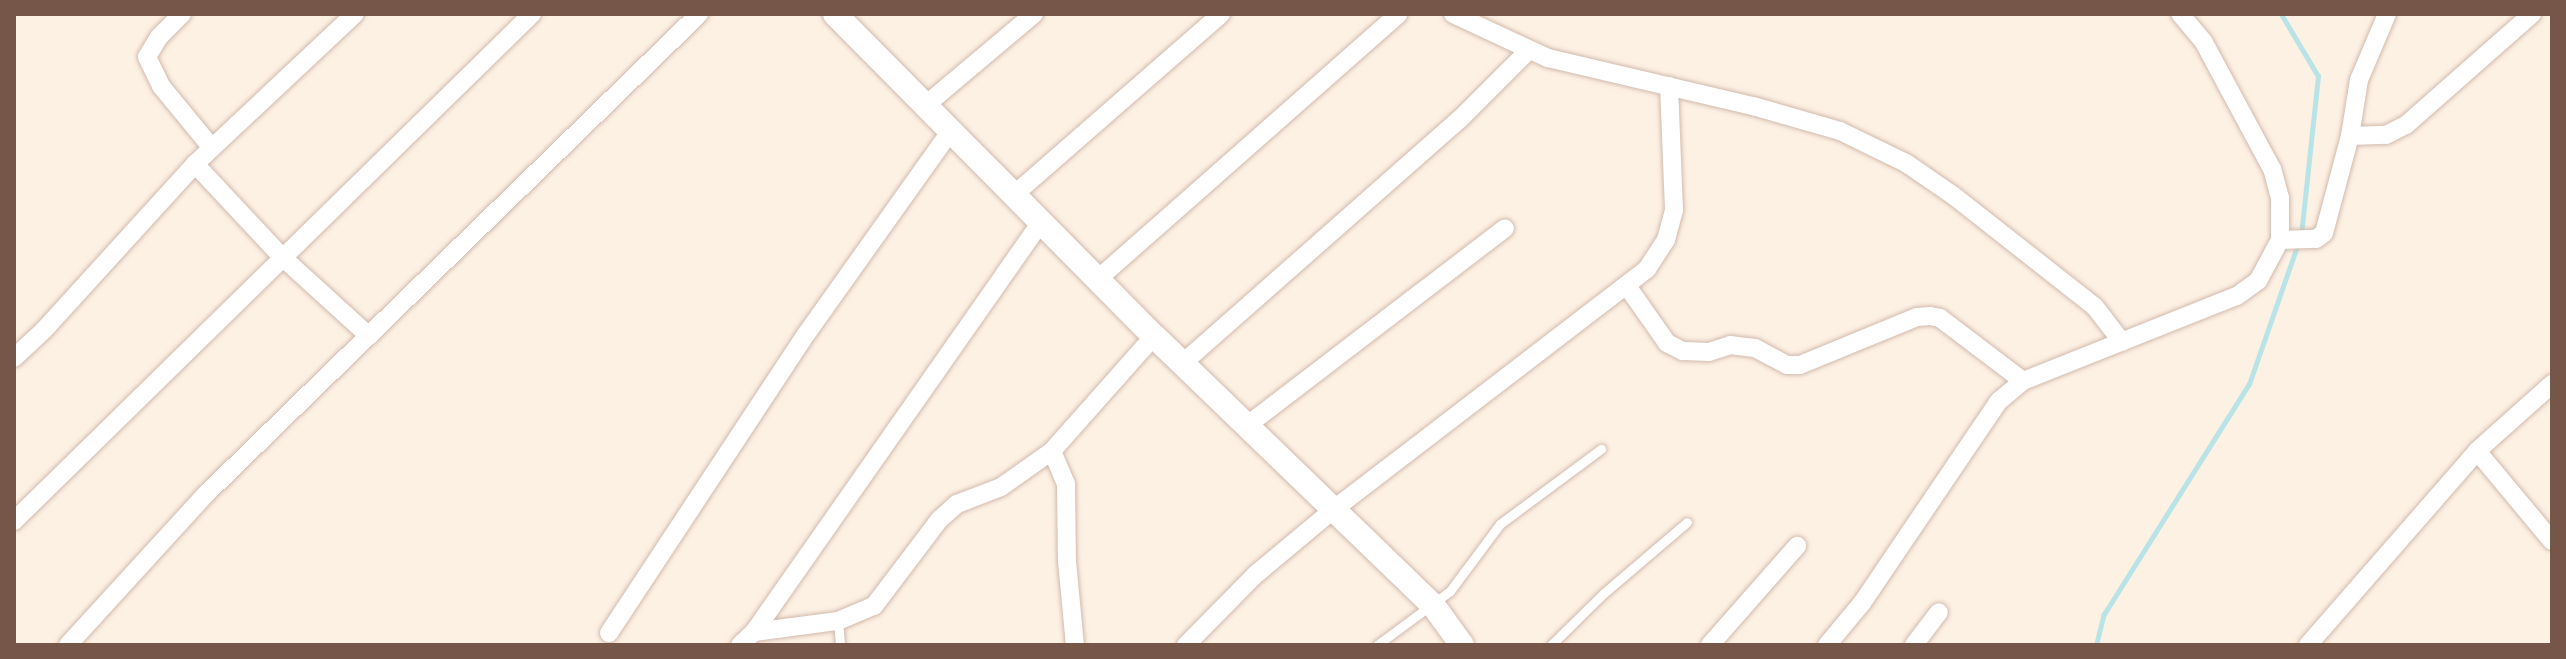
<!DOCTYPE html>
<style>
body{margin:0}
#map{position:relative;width:2566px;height:659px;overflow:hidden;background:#fdf1e4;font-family:Montserrat,sans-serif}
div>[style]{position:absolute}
.stream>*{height:5px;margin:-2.5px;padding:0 2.5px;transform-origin:2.5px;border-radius:2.5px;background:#b8e3e7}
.roads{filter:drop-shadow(0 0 2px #d1baad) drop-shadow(0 0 2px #d1baad)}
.service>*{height:9px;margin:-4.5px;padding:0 4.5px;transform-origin:4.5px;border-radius:4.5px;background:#fff}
.minor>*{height:18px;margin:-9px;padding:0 9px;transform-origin:9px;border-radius:9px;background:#fff}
.tertiary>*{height:24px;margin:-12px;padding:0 12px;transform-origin:12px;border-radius:12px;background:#fff}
span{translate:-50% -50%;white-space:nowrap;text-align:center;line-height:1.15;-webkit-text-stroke:6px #fff6eb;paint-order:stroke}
.frame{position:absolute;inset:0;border:16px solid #765649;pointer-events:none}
</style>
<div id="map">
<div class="stream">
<div style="left:2281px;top:14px;width:72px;rotate:59.2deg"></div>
<div style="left:2318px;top:76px;width:159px;rotate:96.1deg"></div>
<div style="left:2096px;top:645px;width:32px;rotate:-76deg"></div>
<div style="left:2104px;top:614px;width:272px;rotate:-57.8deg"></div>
<div style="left:2249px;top:384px;width:149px;rotate:-70.8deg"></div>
</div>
<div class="roads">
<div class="service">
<div style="left:838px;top:621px;width:24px;rotate:85deg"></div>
<div style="left:1377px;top:645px;width:91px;rotate:-36.5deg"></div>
<div style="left:1450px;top:591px;width:84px;rotate:-53.3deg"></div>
<div style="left:1500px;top:524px;width:126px;rotate:-36.6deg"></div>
<div style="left:1551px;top:645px;width:74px;rotate:-44.5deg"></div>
<div style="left:1604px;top:593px;width:109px;rotate:-40.5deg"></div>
</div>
<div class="minor">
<div style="left:182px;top:14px;width:33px;rotate:135deg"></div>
<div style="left:159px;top:37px;width:23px;rotate:121deg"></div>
<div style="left:147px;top:57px;width:32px;rotate:64deg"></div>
<div style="left:161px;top:86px;width:80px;rotate:50.6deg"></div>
<div style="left:1453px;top:14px;width:105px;rotate:24.9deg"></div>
<div style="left:1548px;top:58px;width:211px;rotate:13.2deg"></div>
<div style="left:1753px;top:106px;width:91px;rotate:16deg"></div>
<div style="left:1840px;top:131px;width:73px;rotate:25.9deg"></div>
<div style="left:1906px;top:163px;width:58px;rotate:34.5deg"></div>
<div style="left:1954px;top:196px;width:179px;rotate:38.2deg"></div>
<div style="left:2095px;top:307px;width:44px;rotate:52.4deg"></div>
<div style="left:927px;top:104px;width:140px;rotate:-40.1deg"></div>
<div style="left:2350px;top:136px;width:36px;rotate:-2deg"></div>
<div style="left:2386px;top:135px;width:22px;rotate:-27deg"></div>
<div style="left:2406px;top:125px;width:168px;rotate:-41.4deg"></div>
<div style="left:195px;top:164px;width:126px;rotate:46.9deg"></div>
<div style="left:281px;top:256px;width:119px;rotate:42.3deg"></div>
<div style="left:1016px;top:193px;width:272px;rotate:-41.1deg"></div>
<div style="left:2280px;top:240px;width:36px;rotate:-2deg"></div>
<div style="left:2316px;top:239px;width:10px;rotate:-37deg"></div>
<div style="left:2324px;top:233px;width:100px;rotate:-75deg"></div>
<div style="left:2350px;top:136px;width:57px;rotate:-80.9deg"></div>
<div style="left:2359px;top:80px;width:72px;rotate:-67deg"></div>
<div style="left:1099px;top:278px;width:399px;rotate:-41.4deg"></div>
<div style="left:1627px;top:286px;width:70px;rotate:54.9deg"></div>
<div style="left:1667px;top:343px;width:18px;rotate:27deg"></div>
<div style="left:1683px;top:351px;width:26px;rotate:2deg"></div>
<div style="left:1709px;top:352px;width:22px;rotate:-18deg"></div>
<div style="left:1730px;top:345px;width:25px;rotate:7deg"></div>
<div style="left:1755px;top:348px;width:36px;rotate:28deg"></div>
<div style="left:1787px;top:365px;width:13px"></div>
<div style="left:1800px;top:365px;width:126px;rotate:-22.3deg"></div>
<div style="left:1917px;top:317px;width:13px;rotate:-4deg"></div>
<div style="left:1930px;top:316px;width:10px;rotate:11deg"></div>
<div style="left:1940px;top:318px;width:104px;rotate:37.2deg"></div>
<div style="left:14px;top:358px;width:41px;rotate:-43deg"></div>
<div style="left:44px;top:330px;width:224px;rotate:-47.7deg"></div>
<div style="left:195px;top:164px;width:219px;rotate:-43.2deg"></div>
<div style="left:1183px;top:363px;width:369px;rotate:-41.4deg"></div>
<div style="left:1460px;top:119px;width:96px;rotate:-45deg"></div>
<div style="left:1249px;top:424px;width:322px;rotate:-37.4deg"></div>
<div style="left:1052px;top:451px;width:36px;rotate:67deg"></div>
<div style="left:1066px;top:484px;width:77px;rotate:89.3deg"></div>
<div style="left:1067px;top:561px;width:84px;rotate:84.6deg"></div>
<div style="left:2477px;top:451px;width:117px;rotate:50.2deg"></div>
<div style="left:14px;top:521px;width:725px;rotate:-44.39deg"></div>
<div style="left:754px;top:632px;width:85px;rotate:-7.5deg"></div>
<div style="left:838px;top:621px;width:39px;rotate:-23deg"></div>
<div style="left:874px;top:606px;width:108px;rotate:-52.9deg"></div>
<div style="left:939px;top:520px;width:24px;rotate:-42deg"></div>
<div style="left:957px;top:504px;width:47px;rotate:-21.1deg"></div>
<div style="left:1001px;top:487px;width:62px;rotate:-35.2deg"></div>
<div style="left:1052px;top:451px;width:154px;rotate:-48.4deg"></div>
<div style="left:609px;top:633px;width:359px;rotate:-56.6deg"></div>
<div style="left:807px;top:333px;width:247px;rotate:-54.6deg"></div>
<div style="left:68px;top:645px;width:206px;rotate:-47.6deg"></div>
<div style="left:207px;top:493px;width:687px;rotate:-44.23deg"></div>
<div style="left:740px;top:645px;width:19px;rotate:-43deg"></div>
<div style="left:754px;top:632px;width:500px;rotate:-55.01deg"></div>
<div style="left:1186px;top:645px;width:98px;rotate:-45.4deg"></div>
<div style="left:1255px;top:575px;width:102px;rotate:-39.8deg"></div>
<div style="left:1333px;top:510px;width:396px;rotate:-37.5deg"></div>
<div style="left:1647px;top:269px;width:35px;rotate:-57deg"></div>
<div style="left:1666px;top:240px;width:31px;rotate:-75deg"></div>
<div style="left:1674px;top:210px;width:124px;rotate:-92.3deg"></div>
<div style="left:1710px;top:645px;width:132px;rotate:-48.7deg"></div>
<div style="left:1827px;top:645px;width:55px;rotate:-50.2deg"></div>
<div style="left:1862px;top:603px;width:244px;rotate:-55.9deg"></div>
<div style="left:1999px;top:401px;width:31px;rotate:-40deg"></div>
<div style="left:2023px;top:381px;width:230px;rotate:-21.7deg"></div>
<div style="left:2237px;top:296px;width:26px;rotate:-36deg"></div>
<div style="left:2258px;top:281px;width:47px;rotate:-61.8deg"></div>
<div style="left:2280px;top:240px;width:42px;rotate:-90deg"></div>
<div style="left:2280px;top:198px;width:30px;rotate:-105deg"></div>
<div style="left:2272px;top:169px;width:145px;rotate:-118.3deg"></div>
<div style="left:2203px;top:41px;width:35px;rotate:-130deg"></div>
<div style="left:1914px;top:645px;width:41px;rotate:-52.9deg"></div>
<div style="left:2308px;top:645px;width:257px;rotate:-48.9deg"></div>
<div style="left:2477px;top:451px;width:101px;rotate:-41.8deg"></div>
</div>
<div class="tertiary">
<div style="left:835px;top:14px;width:453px;rotate:45.3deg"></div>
<div style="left:1154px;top:336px;width:388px;rotate:44deg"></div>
<div style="left:1433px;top:605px;width:49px;rotate:54.1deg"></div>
</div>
</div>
<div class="frame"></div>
</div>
